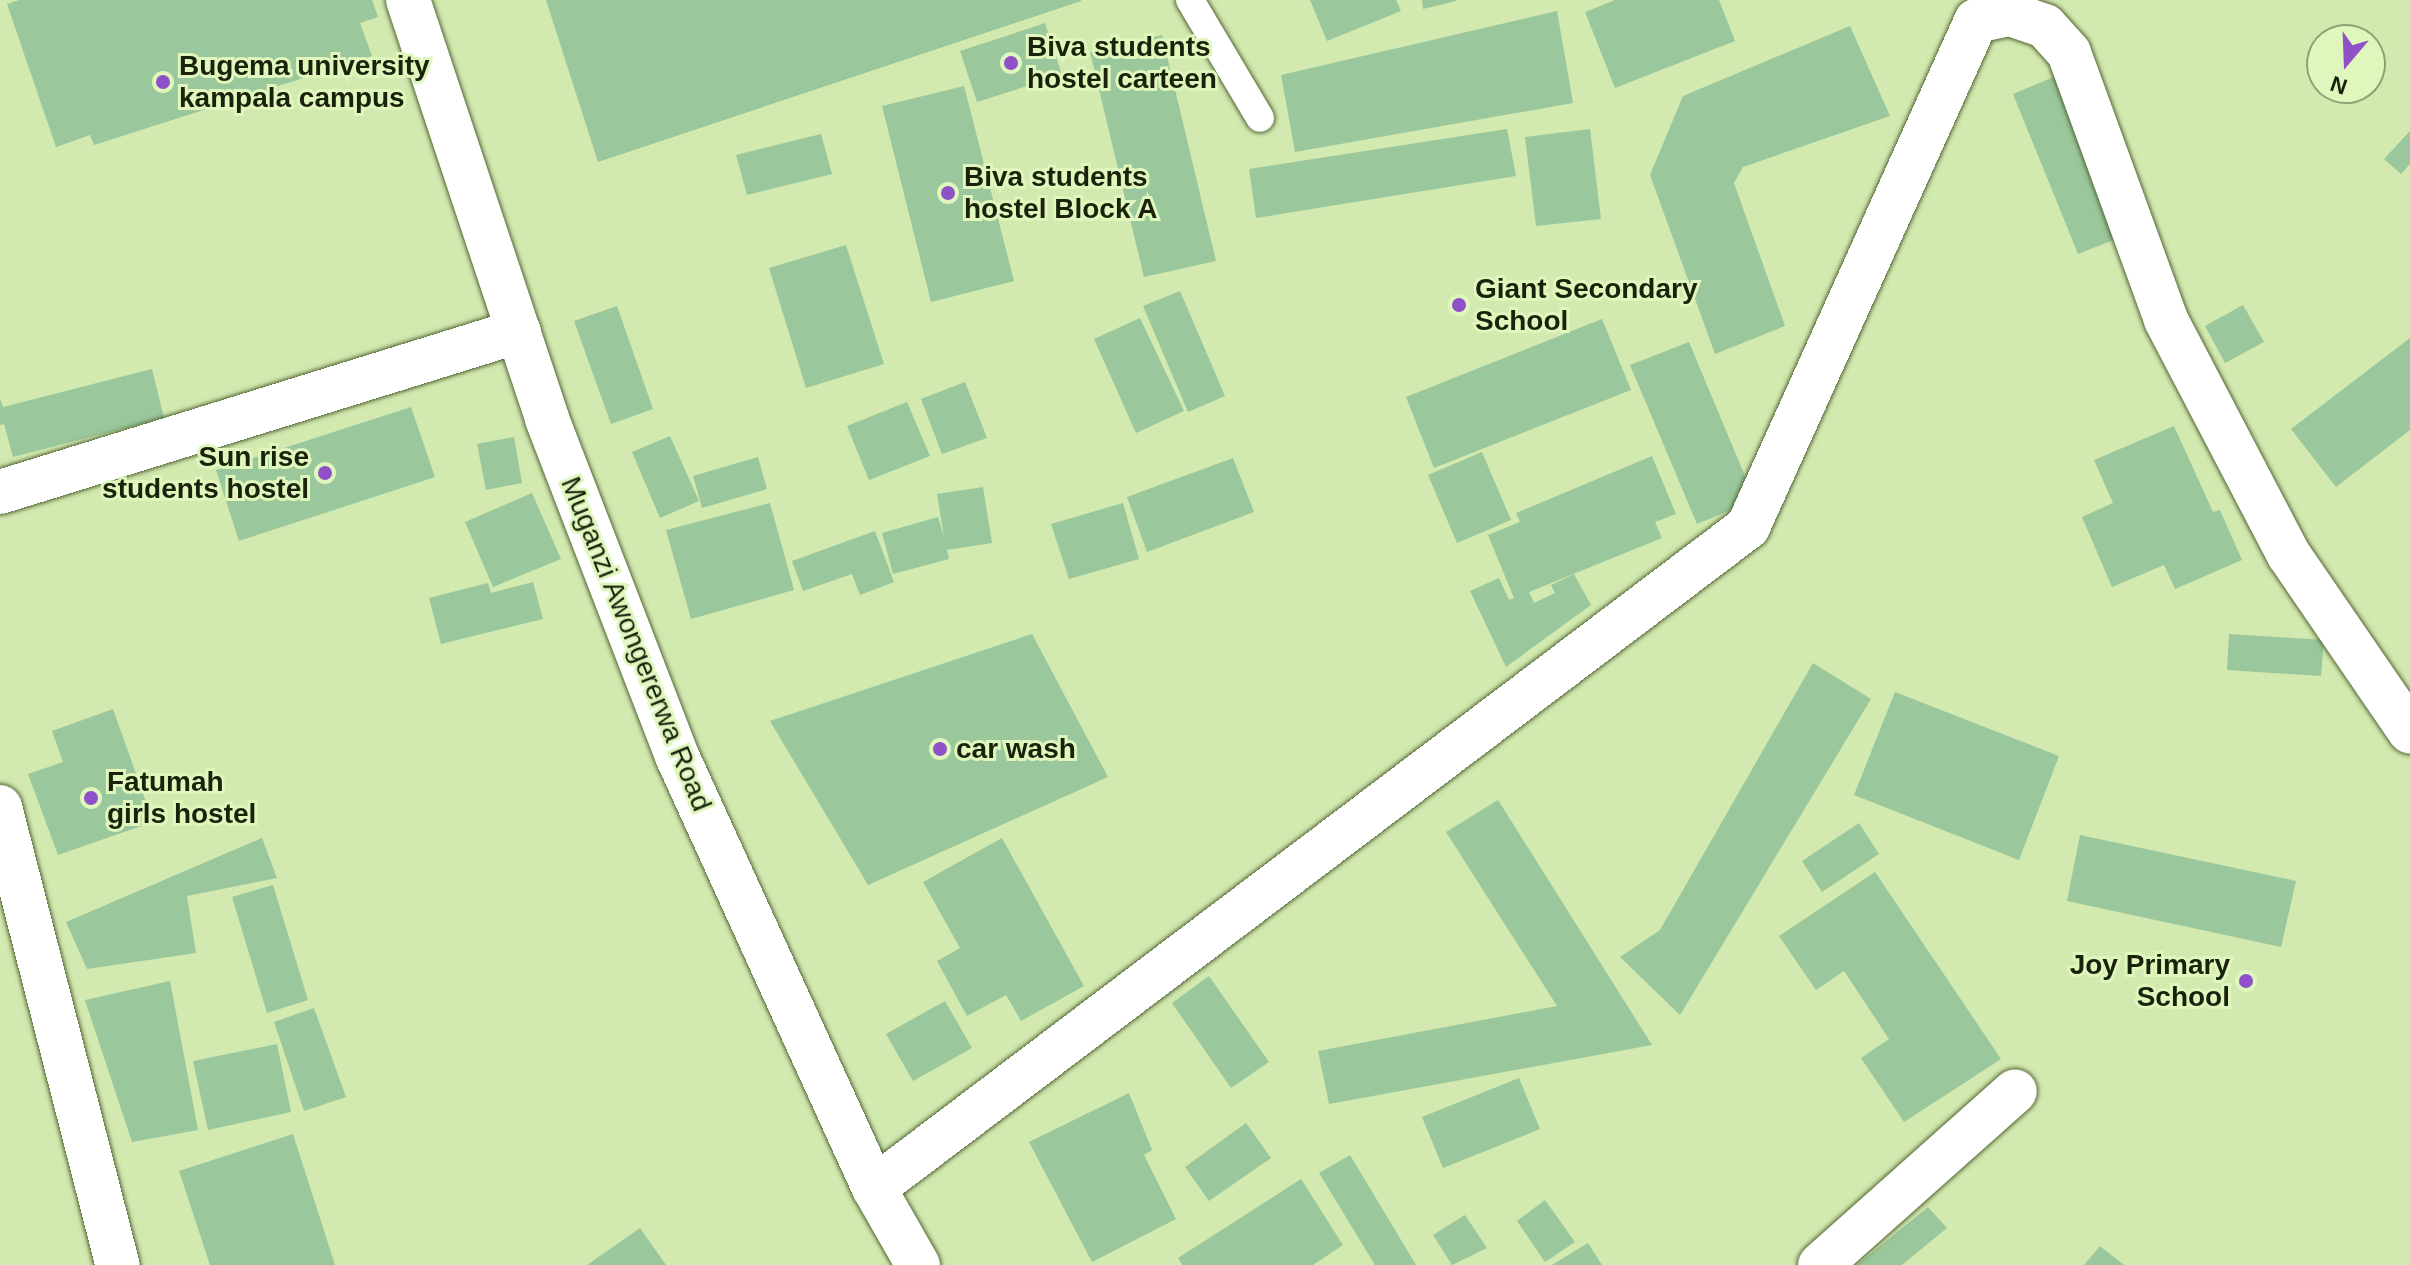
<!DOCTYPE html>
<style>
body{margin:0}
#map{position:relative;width:2410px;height:1265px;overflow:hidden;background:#d2e9b0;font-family:Arial,sans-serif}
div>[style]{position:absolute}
.building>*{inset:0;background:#9ac79b}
.roads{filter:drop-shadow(0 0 2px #536633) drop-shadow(0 0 2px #536633)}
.lane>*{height:28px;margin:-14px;padding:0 14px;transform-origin:14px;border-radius:14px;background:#fff}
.street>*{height:44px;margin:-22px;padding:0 22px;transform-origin:22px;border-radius:22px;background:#fff}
.secondary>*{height:44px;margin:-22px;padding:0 22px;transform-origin:22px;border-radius:22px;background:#fff}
.dots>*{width:22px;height:22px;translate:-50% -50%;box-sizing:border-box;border:4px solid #dff6bd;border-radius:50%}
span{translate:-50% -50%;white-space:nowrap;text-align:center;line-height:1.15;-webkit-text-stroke:6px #dff6bd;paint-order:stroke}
.poi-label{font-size:28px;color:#1a220c;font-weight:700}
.left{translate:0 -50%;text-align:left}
.right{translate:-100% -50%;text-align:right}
.street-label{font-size:28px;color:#1a220c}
.north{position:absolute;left:2306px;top:24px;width:80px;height:80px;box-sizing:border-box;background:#dff6bd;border:2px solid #90a176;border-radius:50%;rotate:199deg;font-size:22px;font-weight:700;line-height:32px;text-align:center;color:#1a220c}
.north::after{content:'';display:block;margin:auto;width:28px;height:36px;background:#8f51c7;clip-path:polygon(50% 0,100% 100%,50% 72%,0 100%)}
</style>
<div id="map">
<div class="building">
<div style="clip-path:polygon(19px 0,372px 0,378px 17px,360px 23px,372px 56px,94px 145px,90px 135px,56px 147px,7px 4px)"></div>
<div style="clip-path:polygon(546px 0,1081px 0,1081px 1px,598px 162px)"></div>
<div style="clip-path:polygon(1310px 0,1396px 0,1401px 11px,1327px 41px)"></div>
<div style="clip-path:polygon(1422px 0,1456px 0,1456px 1px,1423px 9px)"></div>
<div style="clip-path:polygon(1615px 0,1719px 0,1735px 41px,1615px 88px,1585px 12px)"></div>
<div style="clip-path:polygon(1557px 11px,1573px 103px,1295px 152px,1281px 75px)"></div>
<div style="clip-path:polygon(1045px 23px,1062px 75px,977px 102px,960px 51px)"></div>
<div style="clip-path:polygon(1850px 26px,1890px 116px,1743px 167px,1734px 183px,1785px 326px,1715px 354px,1650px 175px,1683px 96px)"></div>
<div style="clip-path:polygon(1162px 35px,1216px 261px,1144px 277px,1090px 52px)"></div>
<div style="clip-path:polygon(2056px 76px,2121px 237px,2078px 254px,2013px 94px)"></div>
<div style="clip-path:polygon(964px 86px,1014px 281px,931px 302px,882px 106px)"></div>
<div style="clip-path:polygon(1507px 129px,1516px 176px,1256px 218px,1249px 169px)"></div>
<div style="clip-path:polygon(1590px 129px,1601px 219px,1536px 226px,1525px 137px)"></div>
<div style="clip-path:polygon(2410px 131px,2410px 164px,2401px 174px,2384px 159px)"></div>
<div style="clip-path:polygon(821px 134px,832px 174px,747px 195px,736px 155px)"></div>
<div style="clip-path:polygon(846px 245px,884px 364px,806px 388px,769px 268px)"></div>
<div style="clip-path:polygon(1180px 291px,1225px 396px,1188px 412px,1143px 306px)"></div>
<div style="clip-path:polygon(2243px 305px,2264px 342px,2225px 363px,2205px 326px)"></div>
<div style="clip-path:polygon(617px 306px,653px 409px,611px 424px,574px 321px)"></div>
<div style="clip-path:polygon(1140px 318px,1184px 411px,1136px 433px,1094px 339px)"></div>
<div style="clip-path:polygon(1602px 319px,1631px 390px,1434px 468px,1406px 397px)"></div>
<div style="clip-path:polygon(2410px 338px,2410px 430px,2336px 487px,2291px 429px)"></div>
<div style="clip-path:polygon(1689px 342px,1755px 500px,1697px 524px,1630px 365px)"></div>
<div style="clip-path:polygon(152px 369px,164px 418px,13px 457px,4px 424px,0 425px,0 399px,3px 407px)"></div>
<div style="clip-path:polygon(965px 382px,987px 438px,942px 454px,921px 399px)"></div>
<div style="clip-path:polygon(907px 402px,930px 456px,869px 480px,847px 426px)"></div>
<div style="clip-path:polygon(411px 407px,435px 477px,239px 541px,216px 470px)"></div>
<div style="clip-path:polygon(2174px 426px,2213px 512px,2220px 510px,2242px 560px,2175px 589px,2164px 565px,2112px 587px,2082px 517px,2113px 503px,2094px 460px)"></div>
<div style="clip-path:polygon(670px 436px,699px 501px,660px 518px,632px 452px)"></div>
<div style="clip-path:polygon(514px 437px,522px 483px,486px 490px,477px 444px)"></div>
<div style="clip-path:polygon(1482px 452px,1511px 520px,1457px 543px,1428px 475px)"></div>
<div style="clip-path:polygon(1652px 456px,1676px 514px,1655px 522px,1662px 538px,1529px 592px,1534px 603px,1555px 593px,1551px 585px,1574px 574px,1591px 605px,1506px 667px,1470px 591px,1499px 578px,1509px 600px,1514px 598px,1488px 535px,1520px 522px,1516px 513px)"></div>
<div style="clip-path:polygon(758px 457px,767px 489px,702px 508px,693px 476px)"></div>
<div style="clip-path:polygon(1233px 458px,1254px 512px,1147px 552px,1127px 497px)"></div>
<div style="clip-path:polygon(983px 487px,992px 543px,947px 550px,949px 559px,893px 574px,882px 533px,938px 517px,944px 537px,937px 494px)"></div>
<div style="clip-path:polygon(532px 493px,561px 559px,493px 587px,465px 522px)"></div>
<div style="clip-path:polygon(770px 503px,794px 590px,691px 619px,666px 530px)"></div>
<div style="clip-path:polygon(1123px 503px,1139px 559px,1069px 579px,1051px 524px)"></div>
<div style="clip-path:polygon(875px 531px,894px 582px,860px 595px,852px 574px,803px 591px,792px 561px)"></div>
<div style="clip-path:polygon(533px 582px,543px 619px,441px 644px,429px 598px,488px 583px,491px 593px)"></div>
<div style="clip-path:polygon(1032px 634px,1108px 777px,868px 885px,770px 721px)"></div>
<div style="clip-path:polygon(2229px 634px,2324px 640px,2321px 676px,2227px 670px)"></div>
<div style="clip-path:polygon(1813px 663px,1871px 699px,1680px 1015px,1620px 957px,1660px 930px)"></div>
<div style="clip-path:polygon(1895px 692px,2059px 756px,2019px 860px,1854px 795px)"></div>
<div style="clip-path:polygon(113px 709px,153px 822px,58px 855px,28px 774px,63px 762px,52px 731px)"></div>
<div style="clip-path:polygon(1498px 800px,1652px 1045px,1329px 1104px,1318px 1051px,1557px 1006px,1446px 832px)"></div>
<div style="clip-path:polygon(1859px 823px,1879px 854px,1822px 892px,1802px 861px)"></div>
<div style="clip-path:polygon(2080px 835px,2296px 881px,2281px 947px,2067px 901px)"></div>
<div style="clip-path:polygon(262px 838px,277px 878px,187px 896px,196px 953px,87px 969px,66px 922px)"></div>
<div style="clip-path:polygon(1002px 838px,1084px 986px,1021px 1021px,1006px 995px,967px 1016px,937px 961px,960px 948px,923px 882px)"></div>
<div style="clip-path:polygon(1875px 872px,2001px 1059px,1904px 1122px,1861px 1058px,1889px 1039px,1844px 971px,1816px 990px,1779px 936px)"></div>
<div style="clip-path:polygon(273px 885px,308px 1000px,267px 1013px,232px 897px)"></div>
<div style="clip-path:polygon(1209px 976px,1269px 1062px,1231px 1088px,1172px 1003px)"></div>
<div style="clip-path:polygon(170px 981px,198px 1130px,132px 1142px,85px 1000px)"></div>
<div style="clip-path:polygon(945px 1001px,972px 1048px,913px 1081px,886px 1034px)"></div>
<div style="clip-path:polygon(314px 1008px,346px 1097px,304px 1111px,274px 1022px)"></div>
<div style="clip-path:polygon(277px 1044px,291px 1112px,208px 1130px,193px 1061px)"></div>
<div style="clip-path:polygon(1519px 1078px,1540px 1129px,1443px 1168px,1422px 1117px)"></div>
<div style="clip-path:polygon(1129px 1093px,1152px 1150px,1144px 1155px,1176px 1219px,1092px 1262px,1029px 1142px)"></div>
<div style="clip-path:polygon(1246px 1123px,1271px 1158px,1209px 1201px,1185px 1167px)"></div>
<div style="clip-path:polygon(293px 1134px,335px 1265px,210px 1265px,179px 1171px)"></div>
<div style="clip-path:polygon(1350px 1155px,1416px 1265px,1375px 1265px,1319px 1173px)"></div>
<div style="clip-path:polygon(1301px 1179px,1343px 1245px,1313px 1265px,1182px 1265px,1178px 1258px)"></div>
<div style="clip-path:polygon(1545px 1200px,1575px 1242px,1545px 1262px,1517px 1221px)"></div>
<div style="clip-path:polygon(1928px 1207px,1947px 1228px,1902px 1265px,1857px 1265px)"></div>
<div style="clip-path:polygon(1465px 1215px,1487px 1248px,1452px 1265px,1433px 1235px)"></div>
<div style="clip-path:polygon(640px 1228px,666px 1265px,587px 1265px)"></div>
<div style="clip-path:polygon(1588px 1243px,1602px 1265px,1552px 1265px)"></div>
<div style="clip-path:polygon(2100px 1246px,2124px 1265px,2084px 1265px)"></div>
</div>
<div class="roads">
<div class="lane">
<div style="left:1190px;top:0;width:137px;rotate:59.3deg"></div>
</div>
<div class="street">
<div style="left:0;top:492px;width:543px;rotate:-17.23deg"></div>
<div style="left:0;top:807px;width:473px;rotate:75.6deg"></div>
<div style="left:874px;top:1188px;width:1096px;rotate:-37.1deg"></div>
<div style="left:1748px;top:527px;width:555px;rotate:-65.74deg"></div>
<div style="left:1976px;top:21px;width:35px;rotate:-12deg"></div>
<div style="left:2010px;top:14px;width:37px;rotate:19deg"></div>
<div style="left:2045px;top:26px;width:36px;rotate:48deg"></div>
<div style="left:2069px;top:53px;width:284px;rotate:70deg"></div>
<div style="left:2166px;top:320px;width:265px;rotate:62.4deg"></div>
<div style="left:2289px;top:555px;width:214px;rotate:55.6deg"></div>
<div style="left:1820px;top:1265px;width:261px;rotate:-41.7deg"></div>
</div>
<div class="secondary">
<div style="left:408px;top:0;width:441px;rotate:71.6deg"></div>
<div style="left:547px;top:419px;width:361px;rotate:68.9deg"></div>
<div style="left:677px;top:756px;width:475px;rotate:65.5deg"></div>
<div style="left:874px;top:1188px;width:89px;rotate:60.3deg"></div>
</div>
</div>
<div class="dots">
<div style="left:1011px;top:63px;background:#8f51c7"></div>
<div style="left:163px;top:82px;background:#8f51c7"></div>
<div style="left:948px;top:193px;background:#8f51c7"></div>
<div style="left:1459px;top:305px;background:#8f51c7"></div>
<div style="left:325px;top:473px;background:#8f51c7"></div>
<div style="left:940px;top:749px;background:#8f51c7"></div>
<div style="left:91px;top:798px;background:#8f51c7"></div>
<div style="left:2246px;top:981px;background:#8f51c7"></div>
</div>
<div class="poi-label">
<span class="left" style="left:1027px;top:63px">Biva students<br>hostel carteen</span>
<span class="left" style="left:179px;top:82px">Bugema university<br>kampala campus</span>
<span class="left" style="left:964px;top:193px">Biva students<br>hostel Block A</span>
<span class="left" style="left:1475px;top:305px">Giant Secondary<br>School</span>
<span class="right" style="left:309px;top:473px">Sun rise<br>students hostel</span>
<span class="left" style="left:956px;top:749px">car wash</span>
<span class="left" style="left:107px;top:798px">Fatumah<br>girls hostel</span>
<span class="right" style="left:2230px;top:981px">Joy Primary<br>School</span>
</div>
<div class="street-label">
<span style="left:636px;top:644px;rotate:68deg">Muganzi Awongererwa Road</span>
</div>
<div class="north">N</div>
</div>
